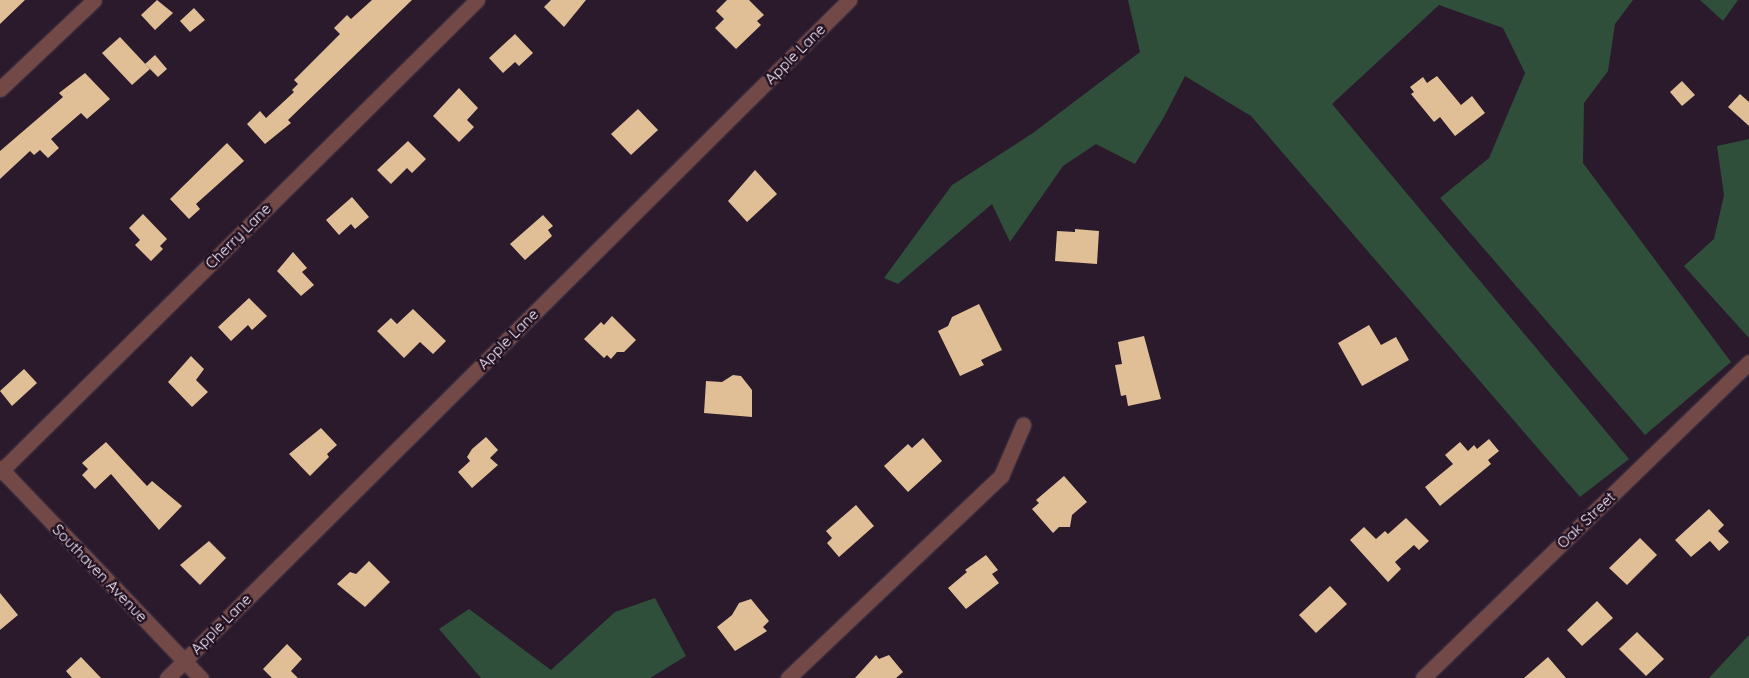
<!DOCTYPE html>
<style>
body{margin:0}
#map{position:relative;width:1749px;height:678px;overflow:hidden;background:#2a1a2c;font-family:Quicksand,sans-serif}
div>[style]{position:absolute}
.green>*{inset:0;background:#2f4f3b}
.building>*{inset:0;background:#e1bf96}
.roads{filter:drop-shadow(0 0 1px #473849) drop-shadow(0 0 1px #473849)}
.minor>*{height:15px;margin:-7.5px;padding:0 7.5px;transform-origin:7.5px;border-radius:7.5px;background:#734948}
.tertiary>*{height:15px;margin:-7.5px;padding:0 7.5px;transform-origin:7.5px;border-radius:7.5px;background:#734948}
span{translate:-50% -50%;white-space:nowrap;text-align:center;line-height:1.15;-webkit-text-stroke:5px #201022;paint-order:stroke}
.street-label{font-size:15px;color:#f8edf9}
</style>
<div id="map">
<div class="green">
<div style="clip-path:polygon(1128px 0,1633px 0,1615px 24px,1608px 71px,1584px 103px,1583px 163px,1731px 362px,1645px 435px,1440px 198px,1489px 158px,1525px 73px,1503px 28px,1439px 5px,1332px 104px,1629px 459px,1580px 497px,1251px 116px,1185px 76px,1164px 117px,1135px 164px,1096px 144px,1063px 166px,1010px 242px,992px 204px,898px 284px,884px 278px,952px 185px,1033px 133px,1140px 52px)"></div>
<div style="clip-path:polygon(1700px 0,1738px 0,1723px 21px)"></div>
<div style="clip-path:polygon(1749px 139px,1749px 338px,1684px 266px,1714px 239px,1724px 195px,1717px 146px)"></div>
<div style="clip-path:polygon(655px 598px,686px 656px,650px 678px,481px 678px,439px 629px,469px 609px,551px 670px,615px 612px)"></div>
<div style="clip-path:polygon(1749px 635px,1749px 678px,1709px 678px)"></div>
</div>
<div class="building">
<div style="clip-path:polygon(0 0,25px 0,0 24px)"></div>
<div style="clip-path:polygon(157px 0,173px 13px,155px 30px,141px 15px)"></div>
<div style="clip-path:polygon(372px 0,412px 0,288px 120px,291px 123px,265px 144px,247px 124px,260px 111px,266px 118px,294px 92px,292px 90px,298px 84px,294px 80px,340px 34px,334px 28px,347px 15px,351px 19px)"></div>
<div style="clip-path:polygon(551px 0,586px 0,564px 27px,544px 7px)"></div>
<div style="clip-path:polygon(727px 0,749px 0,764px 15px,757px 21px,761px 25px,736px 49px,715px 28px,724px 19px,716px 11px)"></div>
<div style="clip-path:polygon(194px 8px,205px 20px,190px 32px,180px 21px)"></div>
<div style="clip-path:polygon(515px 34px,533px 53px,519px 66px,515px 62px,503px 73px,489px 58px)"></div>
<div style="clip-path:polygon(120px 37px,150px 69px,132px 85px,102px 53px)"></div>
<div style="clip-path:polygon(155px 55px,167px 69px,158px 77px,145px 64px)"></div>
<div style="clip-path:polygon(85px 73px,110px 99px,87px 119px,81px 113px,51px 139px,59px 148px,48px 158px,40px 150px,34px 155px,30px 151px,0 179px,0 151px,63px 97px,59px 93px)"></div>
<div style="clip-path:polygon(1437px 76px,1461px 105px,1472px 96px,1485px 113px,1455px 136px,1440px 117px,1434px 122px,1411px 94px,1414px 92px,1410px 87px,1423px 77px,1427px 83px)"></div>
<div style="clip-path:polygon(1682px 81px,1695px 95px,1682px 106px,1670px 92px)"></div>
<div style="clip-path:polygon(459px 88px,478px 108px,467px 120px,474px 127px,459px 142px,433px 116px)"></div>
<div style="clip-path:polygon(1740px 94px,1749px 102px,1749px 126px,1728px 107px)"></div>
<div style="clip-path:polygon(638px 109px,658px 130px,631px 155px,611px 134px)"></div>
<div style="clip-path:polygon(408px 141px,426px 159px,412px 173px,407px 168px,391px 184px,377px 170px)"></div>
<div style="clip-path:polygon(227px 143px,244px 161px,196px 204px,200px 209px,189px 219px,170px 199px)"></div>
<div style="clip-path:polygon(755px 170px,777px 194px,747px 222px,728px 201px)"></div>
<div style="clip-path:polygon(352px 197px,369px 217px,355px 229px,351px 224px,339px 235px,326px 220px)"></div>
<div style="clip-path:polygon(143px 214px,167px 239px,160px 246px,163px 249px,151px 261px,135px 245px,140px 240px,129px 228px)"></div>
<div style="clip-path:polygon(543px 215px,553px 226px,548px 230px,552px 236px,525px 260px,510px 244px)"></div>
<div style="clip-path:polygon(1075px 229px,1099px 231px,1097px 264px,1055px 261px,1057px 231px,1075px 232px)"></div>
<div style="clip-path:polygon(293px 252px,307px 268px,302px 272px,314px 285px,301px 296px,277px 271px)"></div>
<div style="clip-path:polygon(249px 298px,267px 316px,252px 330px,248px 325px,231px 341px,218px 327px)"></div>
<div style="clip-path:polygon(979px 304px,1002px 350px,981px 360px,984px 365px,960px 376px,938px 331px,948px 326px,952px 317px)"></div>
<div style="clip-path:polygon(413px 309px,446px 341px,433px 354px,420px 342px,404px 358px,377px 331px,391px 318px,397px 324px)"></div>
<div style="clip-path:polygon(612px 316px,636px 340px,624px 352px,617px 352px,611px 359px,607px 355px,604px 358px,584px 339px,601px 322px,604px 325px)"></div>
<div style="clip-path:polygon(1369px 325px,1381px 345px,1396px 337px,1409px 360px,1362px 386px,1338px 343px)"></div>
<div style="clip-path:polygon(1144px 336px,1161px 399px,1128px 406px,1126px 395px,1121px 396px,1115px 365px,1122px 364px,1118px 342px)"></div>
<div style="clip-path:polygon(191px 356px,204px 369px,196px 380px,208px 392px,192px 407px,168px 382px)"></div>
<div style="clip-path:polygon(24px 369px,37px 383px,12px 406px,0 391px)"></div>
<div style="clip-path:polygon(733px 375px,741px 376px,752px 390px,752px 417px,704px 413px,706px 381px,722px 382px)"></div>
<div style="clip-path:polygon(321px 428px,337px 445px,327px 454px,329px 457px,310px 476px,289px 454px)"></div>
<div style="clip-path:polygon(486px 437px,498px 450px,490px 458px,498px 465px,472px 488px,458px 472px,470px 461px,467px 457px,472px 449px)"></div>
<div style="clip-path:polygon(923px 438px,942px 461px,908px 492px,884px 466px,908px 444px,912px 448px)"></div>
<div style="clip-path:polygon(1489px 439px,1499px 451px,1488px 460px,1491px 464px,1440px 506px,1425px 487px,1453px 464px,1445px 455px,1460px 442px,1468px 451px,1474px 445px,1477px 449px)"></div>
<div style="clip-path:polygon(106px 442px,147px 486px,152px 481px,182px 506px,159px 530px,111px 474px,95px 489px,82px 475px,88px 469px,82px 463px)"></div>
<div style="clip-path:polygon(1064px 476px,1087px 502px,1072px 515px,1070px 527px,1059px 527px,1053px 533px,1032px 509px,1039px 503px,1036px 500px)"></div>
<div style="clip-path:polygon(856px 505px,874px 526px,839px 557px,827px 543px,832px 538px,826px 531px)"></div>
<div style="clip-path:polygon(1709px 509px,1724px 525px,1718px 531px,1729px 542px,1719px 551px,1710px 541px,1691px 557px,1675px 540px)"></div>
<div style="clip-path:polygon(1406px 518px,1429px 541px,1419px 550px,1414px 545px,1395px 562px,1401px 569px,1388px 582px,1350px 540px,1364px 527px,1376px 539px,1385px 531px,1388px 534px)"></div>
<div style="clip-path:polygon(1640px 538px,1657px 555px,1627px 585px,1609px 568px)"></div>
<div style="clip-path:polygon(209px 541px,226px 558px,200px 585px,180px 565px)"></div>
<div style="clip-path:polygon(986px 555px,998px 570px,992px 574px,999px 583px,966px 609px,948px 588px,967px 572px,965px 570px)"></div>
<div style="clip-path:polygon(369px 561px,390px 582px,365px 607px,337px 584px,350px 572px,356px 574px)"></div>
<div style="clip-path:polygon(1330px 586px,1347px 604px,1316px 633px,1299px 615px)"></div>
<div style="clip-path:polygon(0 593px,18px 615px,0 630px)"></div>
<div style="clip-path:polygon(751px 599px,769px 621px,763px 627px,767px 631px,735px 651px,717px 627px,732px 615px,739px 603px)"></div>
<div style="clip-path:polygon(1597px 601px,1613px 618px,1582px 646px,1567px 630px)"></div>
<div style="clip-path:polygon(1637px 632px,1664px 659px,1646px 676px,1619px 649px)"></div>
<div style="clip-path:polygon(287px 644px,302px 659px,291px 671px,298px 678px,272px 678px,263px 669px)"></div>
<div style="clip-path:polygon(876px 655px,879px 659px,889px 655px,903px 672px,896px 678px,855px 678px)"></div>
<div style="clip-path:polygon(81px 657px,101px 678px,72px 678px,66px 671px)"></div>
<div style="clip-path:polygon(1548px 657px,1566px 678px,1524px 678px)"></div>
</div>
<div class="roads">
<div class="minor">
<div style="left:0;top:89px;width:129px;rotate:-43.4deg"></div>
<div style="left:0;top:472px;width:671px;rotate:-44.7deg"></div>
<div style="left:167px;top:678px;width:962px;rotate:-44.83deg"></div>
<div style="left:788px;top:678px;width:294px;rotate:-43.5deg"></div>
<div style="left:1001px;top:476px;width:56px;rotate:-66.7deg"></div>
<div style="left:1423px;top:678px;width:454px;rotate:-44.1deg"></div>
</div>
<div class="tertiary">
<div style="left:0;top:468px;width:291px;rotate:46.3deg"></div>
</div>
</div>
<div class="street-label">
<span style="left:795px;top:54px;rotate:-45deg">Apple Lane</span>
<span style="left:238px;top:236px;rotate:-45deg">Cherry Lane</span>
<span style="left:508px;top:339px;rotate:-45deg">Apple Lane</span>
<span style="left:1586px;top:520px;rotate:-44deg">Oak Street</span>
<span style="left:100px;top:573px;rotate:46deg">Southaven Avenue</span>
<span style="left:221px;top:624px;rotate:-45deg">Apple Lane</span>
</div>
</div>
